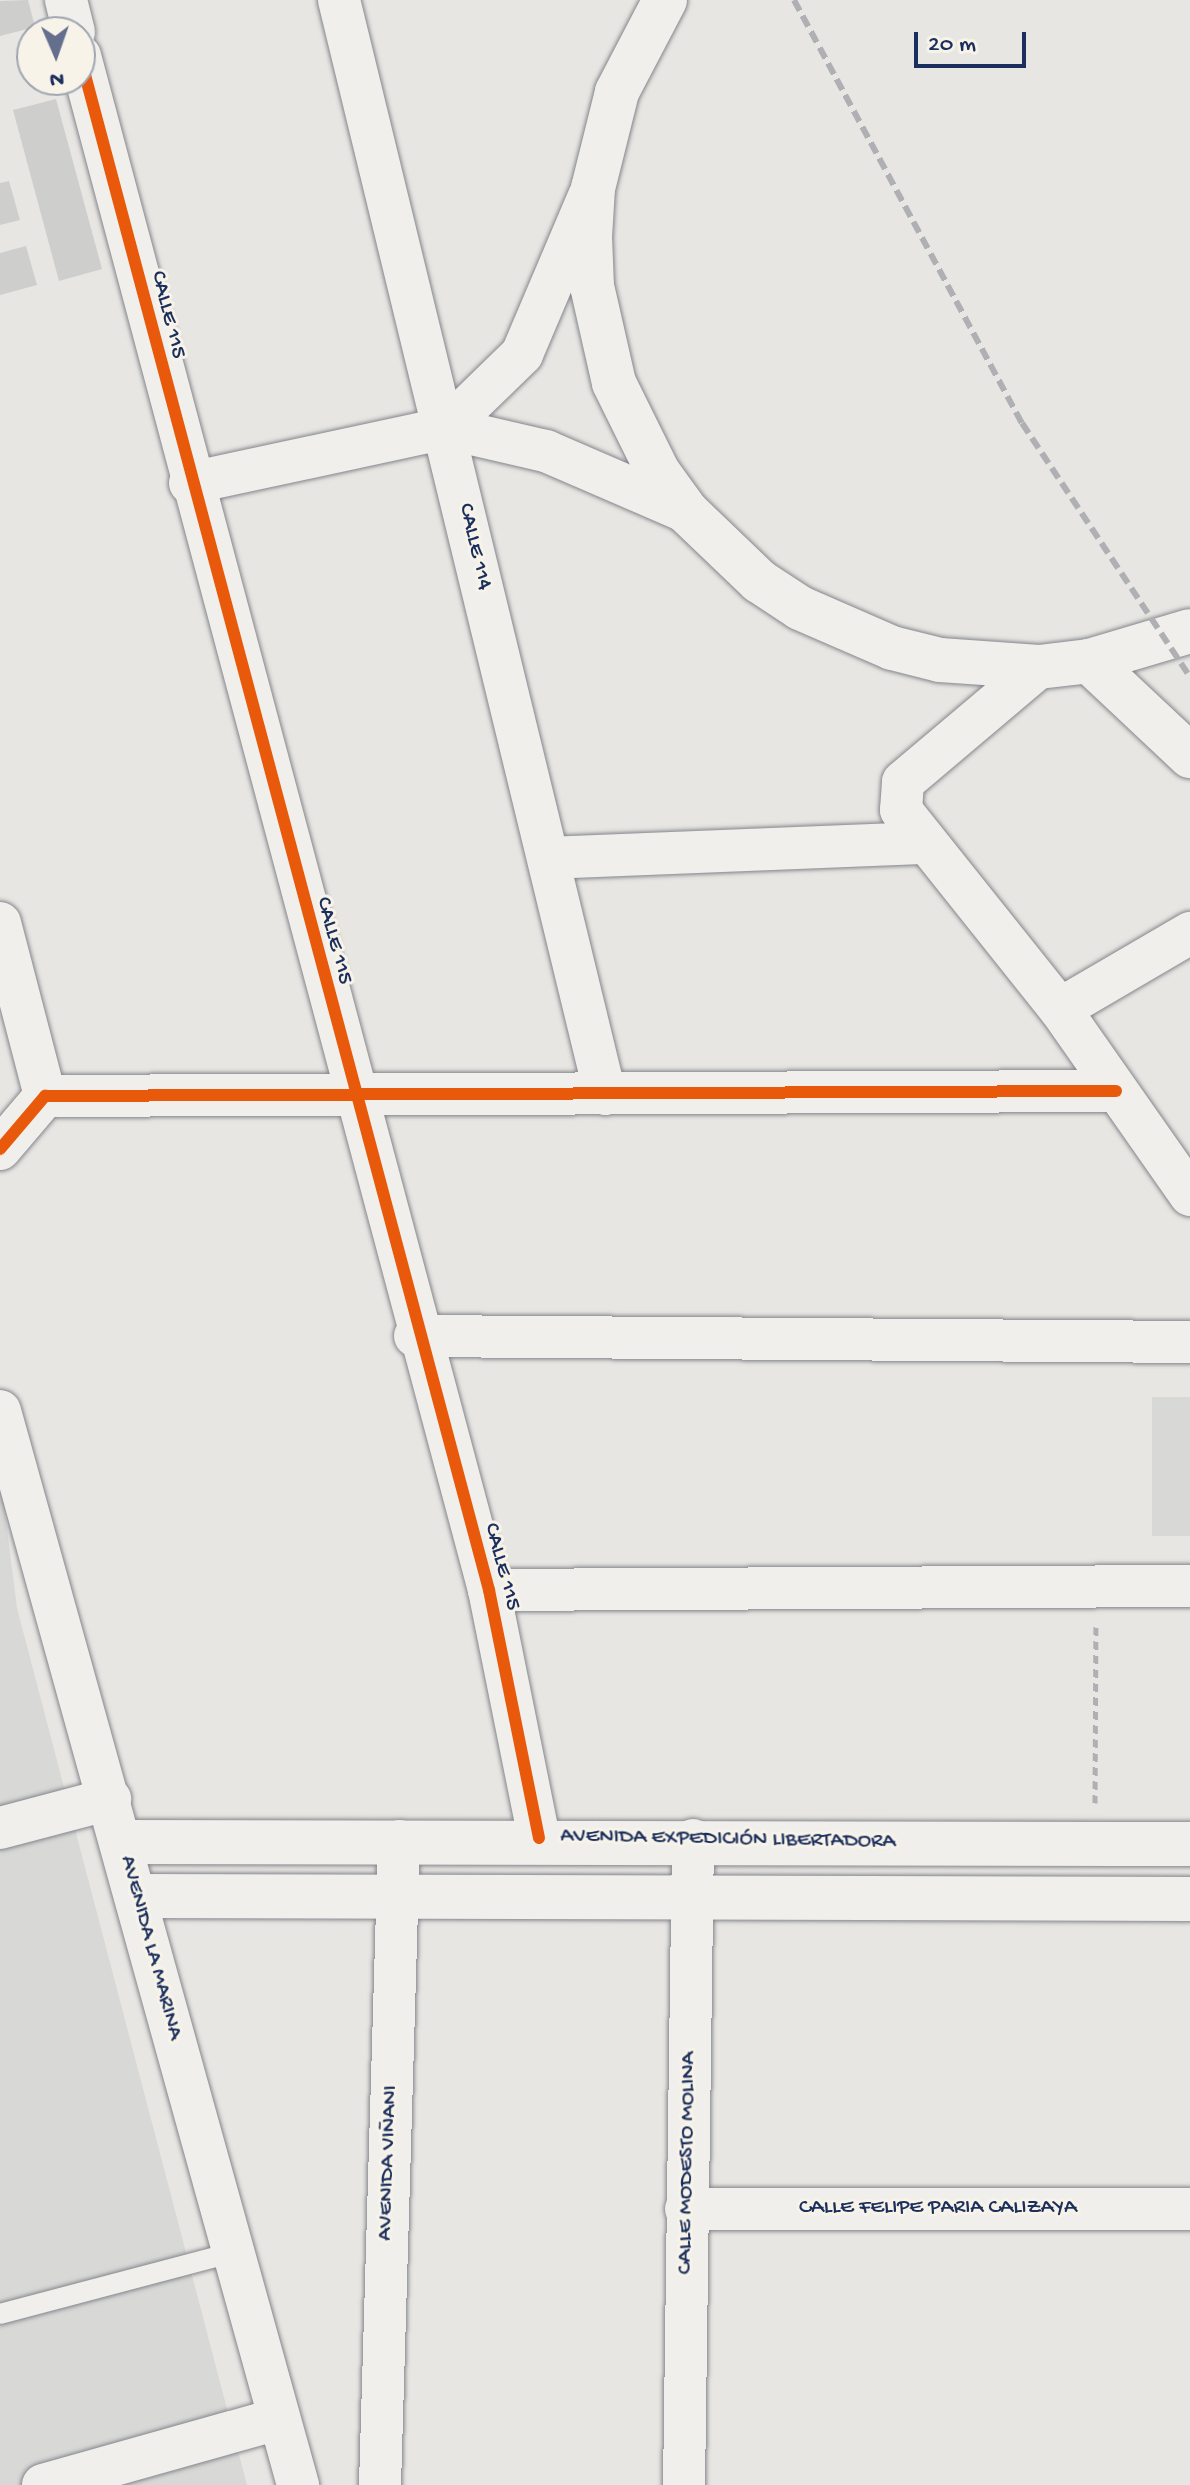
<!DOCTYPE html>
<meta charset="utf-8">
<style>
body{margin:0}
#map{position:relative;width:1190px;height:2485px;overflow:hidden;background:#e8e6e2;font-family:"Gochi Hand",sans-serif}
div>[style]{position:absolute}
.built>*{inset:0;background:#d8d8d6}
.building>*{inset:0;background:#cececd}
.path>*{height:5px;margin-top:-2.5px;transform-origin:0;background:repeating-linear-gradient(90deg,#afb0b3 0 8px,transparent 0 14px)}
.roads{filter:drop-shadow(0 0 2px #83868d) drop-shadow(0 0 2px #83868d)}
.lane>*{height:20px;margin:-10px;padding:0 10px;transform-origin:10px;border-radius:10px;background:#f0efeb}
.street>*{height:42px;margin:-21px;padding:0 21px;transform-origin:21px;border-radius:21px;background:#f0efeb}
.secondary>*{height:44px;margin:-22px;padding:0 22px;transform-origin:22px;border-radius:22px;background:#f0efeb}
.rail>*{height:6px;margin-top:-3px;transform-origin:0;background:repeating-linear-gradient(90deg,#afb0b3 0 12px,transparent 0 18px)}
.cycleway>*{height:12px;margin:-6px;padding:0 6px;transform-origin:6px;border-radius:6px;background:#e8590c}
span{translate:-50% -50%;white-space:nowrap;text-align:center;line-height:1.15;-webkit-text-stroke:6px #f7f3e8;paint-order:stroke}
.street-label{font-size:22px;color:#1b2f5e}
.north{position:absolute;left:16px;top:16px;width:80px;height:80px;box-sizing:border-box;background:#f7f3e8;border:2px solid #9fa5b1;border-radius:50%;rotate:178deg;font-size:22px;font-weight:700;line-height:32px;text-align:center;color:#1b2f5e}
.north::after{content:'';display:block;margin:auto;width:28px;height:36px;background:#636f8c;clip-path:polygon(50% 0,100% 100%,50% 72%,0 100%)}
.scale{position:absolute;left:914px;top:32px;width:112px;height:36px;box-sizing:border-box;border:4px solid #1b2f5e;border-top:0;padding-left:10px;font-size:24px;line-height:28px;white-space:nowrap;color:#1b2f5e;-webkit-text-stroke:6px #f7f3e8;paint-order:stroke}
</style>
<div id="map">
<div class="built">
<div style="clip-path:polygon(1152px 1397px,1190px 1397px,1190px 1536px,1152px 1536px)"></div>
<div style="clip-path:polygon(0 1473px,17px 1608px,247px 2485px,0 2485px)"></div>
</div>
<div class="building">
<div style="clip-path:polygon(28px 0,35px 27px,0 36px,0 1px)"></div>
<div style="clip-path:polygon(56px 99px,102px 269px,59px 281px,13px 110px)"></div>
<div style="clip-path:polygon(9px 181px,20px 220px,0 225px,0 183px)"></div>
<div style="clip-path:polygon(26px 246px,37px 285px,0 295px,0 253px)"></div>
</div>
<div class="path">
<div style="left:1095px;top:1803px;width:178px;rotate:-89.7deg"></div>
</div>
<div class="roads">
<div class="lane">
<div style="left:0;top:2314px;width:239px;rotate:-14.8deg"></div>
</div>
<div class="street">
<div style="left:66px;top:0;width:33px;rotate:76deg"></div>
<div style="left:339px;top:0;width:1126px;rotate:76.33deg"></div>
<div style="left:80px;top:56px;width:1588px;rotate:75.07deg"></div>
<div style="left:489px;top:1590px;width:253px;rotate:78.6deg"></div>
<div style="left:446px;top:428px;width:106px;rotate:-44.2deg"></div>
<div style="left:522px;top:354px;width:172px;rotate:-67deg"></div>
<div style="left:190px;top:483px;width:262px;rotate:-12.1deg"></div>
<div style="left:446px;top:428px;width:103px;rotate:13deg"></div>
<div style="left:546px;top:451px;width:154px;rotate:23.4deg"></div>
<div style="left:1039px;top:667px;width:178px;rotate:139.8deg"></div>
<div style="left:903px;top:782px;width:28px;rotate:94deg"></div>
<div style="left:901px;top:810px;width:255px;rotate:51.4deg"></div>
<div style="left:1060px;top:1009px;width:227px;rotate:55deg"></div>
<div style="left:549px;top:858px;width:377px;rotate:-2.3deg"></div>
<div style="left:0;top:923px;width:179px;rotate:75.4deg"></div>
<div style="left:1060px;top:1009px;width:151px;rotate:-30.3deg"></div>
<div style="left:0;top:1149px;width:70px;rotate:-49.7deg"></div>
<div style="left:45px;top:1096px;width:1071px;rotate:-0.27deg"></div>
<div style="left:415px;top:1336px;width:775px;rotate:0.44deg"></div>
<div style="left:0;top:1411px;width:1115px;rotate:74.49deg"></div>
<div style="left:489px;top:1590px;width:701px;rotate:-0.33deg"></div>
<div style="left:0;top:1828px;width:114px;rotate:-14.8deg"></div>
<div style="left:686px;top:2209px;width:504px"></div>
<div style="left:43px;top:2485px;width:241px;rotate:-15.7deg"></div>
<div style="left:380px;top:2485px;width:644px;rotate:-88.31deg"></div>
<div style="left:684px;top:2485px;width:645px;rotate:-89.2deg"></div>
</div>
<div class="secondary">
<div style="left:665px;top:0;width:104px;rotate:117.6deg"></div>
<div style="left:617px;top:92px;width:99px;rotate:104deg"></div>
<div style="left:593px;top:188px;width:49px;rotate:93.5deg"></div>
<div style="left:590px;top:237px;width:49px;rotate:87.7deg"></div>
<div style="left:592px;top:286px;width:99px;rotate:77.2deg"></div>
<div style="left:614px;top:383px;width:99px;rotate:63.7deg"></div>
<div style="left:658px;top:472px;width:49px;rotate:54.1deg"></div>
<div style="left:687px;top:512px;width:100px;rotate:43.8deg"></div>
<div style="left:759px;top:581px;width:49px;rotate:33.4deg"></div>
<div style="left:800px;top:608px;width:100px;rotate:23.5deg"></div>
<div style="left:892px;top:648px;width:49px;rotate:14deg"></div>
<div style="left:940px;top:660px;width:99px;rotate:4deg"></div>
<div style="left:1039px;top:667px;width:50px;rotate:-6.8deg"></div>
<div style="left:1089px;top:661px;width:105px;rotate:-16.5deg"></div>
<div style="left:1089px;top:661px;width:139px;rotate:43.2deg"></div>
<div style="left:122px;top:1842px;width:1068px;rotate:0.11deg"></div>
<div style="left:138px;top:1896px;width:1052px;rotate:0.16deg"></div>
</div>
</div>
<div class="rail">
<div style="left:794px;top:0;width:481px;rotate:61.7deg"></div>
<div style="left:1022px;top:423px;width:305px;rotate:56.5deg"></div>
</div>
<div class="cycleway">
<div style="left:80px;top:56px;width:1588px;rotate:75.07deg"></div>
<div style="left:489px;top:1590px;width:253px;rotate:78.6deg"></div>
<div style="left:0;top:1149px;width:70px;rotate:-49.7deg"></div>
<div style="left:45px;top:1096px;width:1071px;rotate:-0.27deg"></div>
</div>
<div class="street-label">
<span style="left:167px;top:315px;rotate:76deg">CALLE 115</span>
<span style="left:474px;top:547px;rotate:77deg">CALLE 114</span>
<span style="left:333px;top:941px;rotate:75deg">CALLE 115</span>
<span style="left:501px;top:1567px;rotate:75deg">CALLE 115</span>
<span style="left:728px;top:1840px;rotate:1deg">AVENIDA EXPEDICIÓN LIBERTADORA</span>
<span style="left:150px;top:1948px;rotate:75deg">AVENIDA LA MARINA</span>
<span style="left:389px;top:2163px;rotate:-88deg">AVENIDA VIÑANI</span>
<span style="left:688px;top:2163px;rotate:-89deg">CALLE MODESTO MOLINA</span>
<span style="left:938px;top:2209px">CALLE FELIPE PARIA CALIZAYA</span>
</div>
<div class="north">N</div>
<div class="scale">20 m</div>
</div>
